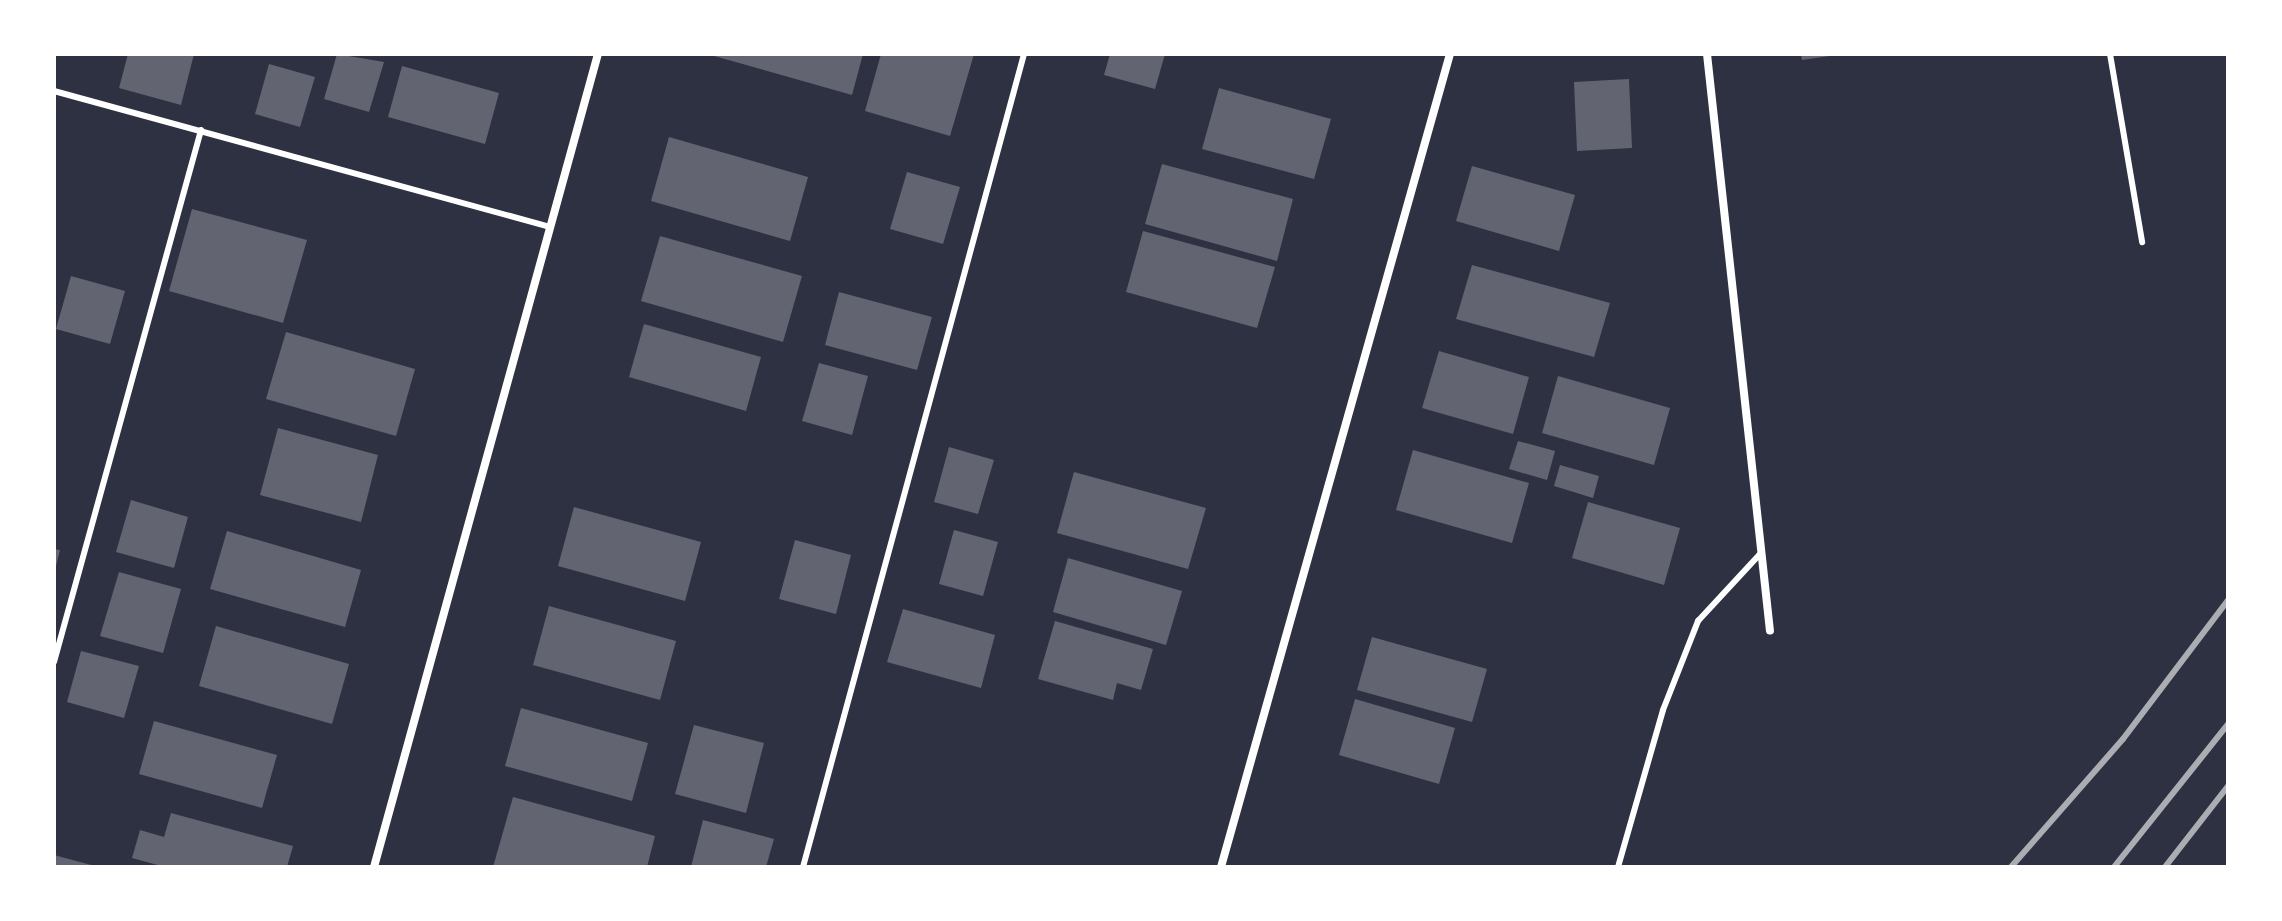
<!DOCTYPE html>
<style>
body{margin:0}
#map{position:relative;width:2282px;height:921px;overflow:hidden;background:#2d3142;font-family:"PT Sans Narrow",sans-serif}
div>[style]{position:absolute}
.building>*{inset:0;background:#626471}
.service>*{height:6px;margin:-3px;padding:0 3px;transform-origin:3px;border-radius:3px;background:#fff}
.minor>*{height:8px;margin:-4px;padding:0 4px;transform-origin:4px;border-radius:4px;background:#fff}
.rail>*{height:6px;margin:-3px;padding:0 3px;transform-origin:3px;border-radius:3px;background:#abadb3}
span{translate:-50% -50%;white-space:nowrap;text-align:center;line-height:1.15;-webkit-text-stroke:6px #fff;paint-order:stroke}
.frame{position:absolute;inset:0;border:56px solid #fff;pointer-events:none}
</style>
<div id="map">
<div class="building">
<div style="clip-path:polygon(128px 54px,194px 54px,181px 105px,119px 88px)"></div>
<div style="clip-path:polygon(337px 54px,384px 62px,369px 112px,324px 99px)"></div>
<div style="clip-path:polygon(707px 54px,863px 54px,852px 95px)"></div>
<div style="clip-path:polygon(881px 54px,974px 54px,950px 136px,865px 111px)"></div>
<div style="clip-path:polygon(1110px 54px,1165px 54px,1155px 89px,1104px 75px)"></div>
<div style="clip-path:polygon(1801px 54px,1830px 54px,1830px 56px,1802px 60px)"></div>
<div style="clip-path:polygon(269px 64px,315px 77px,300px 127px,255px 114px)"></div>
<div style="clip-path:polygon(402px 66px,499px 93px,485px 144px,388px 117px)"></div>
<div style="clip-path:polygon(1629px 79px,1632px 148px,1577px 151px,1574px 82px)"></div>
<div style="clip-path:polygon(1219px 88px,1331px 119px,1314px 179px,1202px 149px)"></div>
<div style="clip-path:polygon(669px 137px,808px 177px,790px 241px,651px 201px)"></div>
<div style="clip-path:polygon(1162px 164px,1293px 199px,1277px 261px,1145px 224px)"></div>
<div style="clip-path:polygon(1472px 166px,1575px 195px,1559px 251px,1456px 221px)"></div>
<div style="clip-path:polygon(907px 172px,960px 187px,943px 244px,890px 229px)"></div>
<div style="clip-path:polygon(192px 209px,307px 240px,283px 323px,169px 291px)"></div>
<div style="clip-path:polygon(1143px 231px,1275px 267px,1257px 328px,1126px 292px)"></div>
<div style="clip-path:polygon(660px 236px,802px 276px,783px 342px,641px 301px)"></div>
<div style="clip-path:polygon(1472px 265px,1610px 303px,1594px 357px,1456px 319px)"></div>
<div style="clip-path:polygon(71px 276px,125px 291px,110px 344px,56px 329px)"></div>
<div style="clip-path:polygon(839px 292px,932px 317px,917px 370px,825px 345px)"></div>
<div style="clip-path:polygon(644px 324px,761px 357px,746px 411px,629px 377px)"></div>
<div style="clip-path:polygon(286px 332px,415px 369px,396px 436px,266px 399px)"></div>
<div style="clip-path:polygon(1439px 351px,1529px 377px,1513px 434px,1422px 408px)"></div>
<div style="clip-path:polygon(819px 363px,868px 376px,852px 435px,802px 421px)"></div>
<div style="clip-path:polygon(1558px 376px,1670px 408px,1654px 465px,1542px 433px)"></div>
<div style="clip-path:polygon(278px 428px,378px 455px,361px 522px,260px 495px)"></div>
<div style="clip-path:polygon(1518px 441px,1555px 451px,1547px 480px,1509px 469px)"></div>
<div style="clip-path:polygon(949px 447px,994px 460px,978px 514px,934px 502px)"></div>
<div style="clip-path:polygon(1413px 450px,1529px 483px,1512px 543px,1396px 510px)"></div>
<div style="clip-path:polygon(1560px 465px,1599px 476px,1593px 498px,1554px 486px)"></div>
<div style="clip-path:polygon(1074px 472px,1206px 508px,1188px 569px,1057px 533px)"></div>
<div style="clip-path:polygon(131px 500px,188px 517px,174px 568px,116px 552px)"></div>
<div style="clip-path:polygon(1588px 502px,1680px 528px,1664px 585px,1572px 558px)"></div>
<div style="clip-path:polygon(574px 507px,701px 542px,685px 601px,558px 566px)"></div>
<div style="clip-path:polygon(954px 530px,998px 542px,983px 596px,939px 584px)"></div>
<div style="clip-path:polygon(227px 531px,361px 570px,345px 627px,210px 589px)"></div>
<div style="clip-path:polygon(795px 540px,851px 555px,836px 614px,779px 599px)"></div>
<div style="clip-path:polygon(54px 549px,60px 550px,55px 570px,54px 569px)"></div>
<div style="clip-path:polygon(1068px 558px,1182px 591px,1166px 645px,1053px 612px)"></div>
<div style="clip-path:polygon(119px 572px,181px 589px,163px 653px,100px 636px)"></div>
<div style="clip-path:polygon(549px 606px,676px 641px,660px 700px,533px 665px)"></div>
<div style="clip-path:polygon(903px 609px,995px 635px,981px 688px,887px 662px)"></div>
<div style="clip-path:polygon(1055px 621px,1153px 649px,1141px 690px,1117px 683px,1113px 700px,1038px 679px)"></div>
<div style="clip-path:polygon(216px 626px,349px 664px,332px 724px,199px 686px)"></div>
<div style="clip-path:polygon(1372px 637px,1487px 669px,1472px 722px,1357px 690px)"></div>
<div style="clip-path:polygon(81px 651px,139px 666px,124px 718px,67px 702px)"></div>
<div style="clip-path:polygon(1355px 699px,1455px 728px,1439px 784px,1339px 755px)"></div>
<div style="clip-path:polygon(521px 708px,648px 743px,632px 801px,505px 766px)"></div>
<div style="clip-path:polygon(154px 721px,277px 755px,262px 808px,139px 774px)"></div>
<div style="clip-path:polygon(694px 725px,764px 743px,746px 813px,675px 794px)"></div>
<div style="clip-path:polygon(513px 797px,655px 836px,647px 867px,493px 867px)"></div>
<div style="clip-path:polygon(171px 813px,293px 846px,287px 867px,165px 867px,132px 858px,140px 830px,164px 837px)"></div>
<div style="clip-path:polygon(703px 820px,774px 839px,766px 867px,691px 867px)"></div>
<div style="clip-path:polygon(54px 855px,95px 866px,95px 867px,54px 867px)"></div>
</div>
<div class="service">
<div style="left:2110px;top:54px;width:191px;rotate:80.3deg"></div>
<div style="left:54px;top:91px;width:514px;rotate:15.33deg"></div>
<div style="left:54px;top:662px;width:552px;rotate:-74.55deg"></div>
<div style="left:803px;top:867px;width:843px;rotate:-74.79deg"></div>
<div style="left:1618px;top:867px;width:163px;rotate:-74deg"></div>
<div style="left:1663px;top:710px;width:96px;rotate:-68.5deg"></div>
<div style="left:1698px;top:621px;width:94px;rotate:-47.2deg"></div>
</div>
<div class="minor">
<div style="left:1707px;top:54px;width:580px;rotate:83.77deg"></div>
<div style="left:374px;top:867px;width:843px;rotate:-74.6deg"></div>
<div style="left:1221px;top:867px;width:845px;rotate:-74.27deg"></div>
</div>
<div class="rail">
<div style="left:2011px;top:867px;width:170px;rotate:-48.8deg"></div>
<div style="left:2123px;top:739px;width:174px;rotate:-52.9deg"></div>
<div style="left:2114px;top:867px;width:183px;rotate:-51.4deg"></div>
<div style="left:2165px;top:867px;width:103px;rotate:-52.1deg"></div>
</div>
<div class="frame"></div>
</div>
